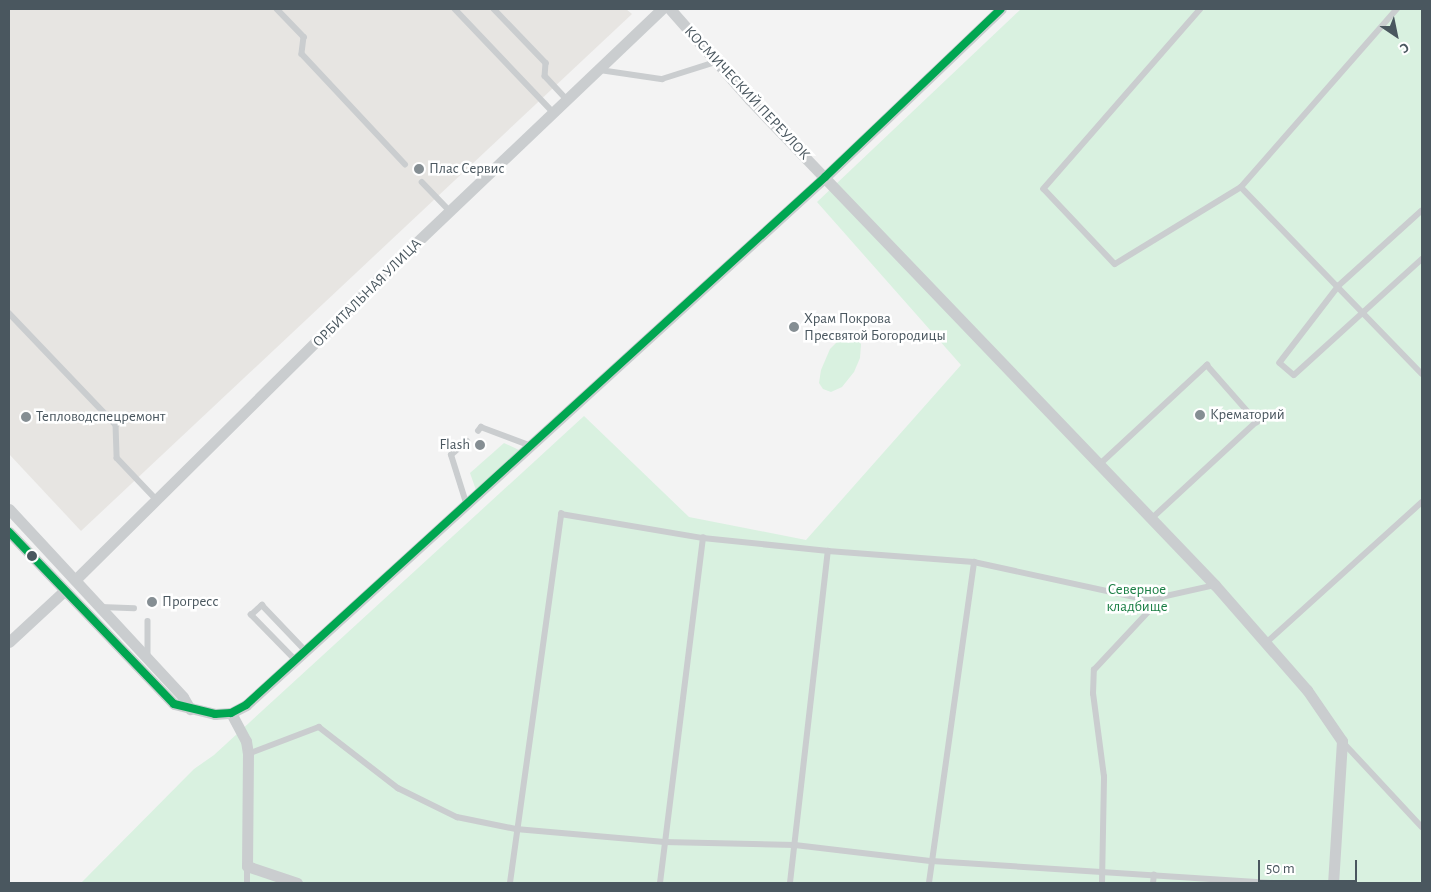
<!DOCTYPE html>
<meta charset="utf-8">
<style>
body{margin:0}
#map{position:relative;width:1431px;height:892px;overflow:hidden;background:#f3f3f3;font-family:"Alegreya Sans",sans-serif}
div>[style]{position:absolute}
.commercial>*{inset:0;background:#e7e5e2}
.green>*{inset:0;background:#d9f1e0}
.service>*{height:5.5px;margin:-2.75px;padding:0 2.75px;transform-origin:2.75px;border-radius:2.75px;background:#cacdcf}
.minor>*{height:11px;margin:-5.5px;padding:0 5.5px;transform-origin:5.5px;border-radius:5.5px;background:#cacdcf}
.bus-1>*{height:8px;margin:-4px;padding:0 4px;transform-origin:4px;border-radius:4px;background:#00a651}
.dots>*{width:14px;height:14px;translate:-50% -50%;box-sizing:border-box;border:2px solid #fff;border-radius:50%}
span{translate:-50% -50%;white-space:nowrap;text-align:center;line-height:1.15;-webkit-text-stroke:5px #fff;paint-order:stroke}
.street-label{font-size:15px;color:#4a575f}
.poi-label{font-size:15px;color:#4a575f}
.left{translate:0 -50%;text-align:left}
.right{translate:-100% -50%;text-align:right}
.park-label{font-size:15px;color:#1b7f45}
.frame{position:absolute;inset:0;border:10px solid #4a575f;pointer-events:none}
.north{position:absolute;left:1371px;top:10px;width:50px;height:50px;-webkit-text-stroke:4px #fff;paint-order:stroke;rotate:146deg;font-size:14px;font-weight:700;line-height:20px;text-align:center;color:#4a575f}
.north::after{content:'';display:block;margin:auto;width:18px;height:22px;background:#4a575f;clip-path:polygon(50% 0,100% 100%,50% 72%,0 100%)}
.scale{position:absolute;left:1258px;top:860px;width:99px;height:22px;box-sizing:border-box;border:2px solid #4a575f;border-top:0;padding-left:6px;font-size:15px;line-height:18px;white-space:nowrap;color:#4a575f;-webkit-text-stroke:4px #fff;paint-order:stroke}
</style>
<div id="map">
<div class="commercial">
<div style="clip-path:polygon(9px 9px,626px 9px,632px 14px,81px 531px,9px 454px)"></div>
</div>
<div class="green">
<div style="clip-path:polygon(1021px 9px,1422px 9px,1422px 883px,81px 883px,194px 769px,214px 755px,584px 416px,689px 517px,806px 540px,961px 365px,817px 202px)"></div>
<div style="clip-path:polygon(853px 335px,861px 344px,860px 358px,854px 372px,842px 387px,831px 392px,823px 389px,819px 383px,821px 370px,830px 349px,842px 337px)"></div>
<div style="clip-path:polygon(504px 443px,519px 450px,476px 490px,470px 473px)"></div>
</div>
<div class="service">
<div style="left:277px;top:9px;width:39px;rotate:46deg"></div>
<div style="left:304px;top:37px;width:17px;rotate:97deg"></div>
<div style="left:302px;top:54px;width:151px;rotate:46.9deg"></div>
<div style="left:455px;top:9px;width:144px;rotate:46.4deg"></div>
<div style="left:494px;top:9px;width:75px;rotate:46.1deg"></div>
<div style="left:546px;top:63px;width:13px;rotate:94deg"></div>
<div style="left:545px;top:76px;width:33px;rotate:47deg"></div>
<div style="left:1201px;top:9px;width:239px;rotate:131.1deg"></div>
<div style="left:1044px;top:189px;width:103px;rotate:46.6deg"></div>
<div style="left:1115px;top:264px;width:148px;rotate:-31.4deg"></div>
<div style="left:1241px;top:187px;width:237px;rotate:-48.8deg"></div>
<div style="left:600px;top:70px;width:63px;rotate:8.3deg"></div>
<div style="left:662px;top:79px;width:57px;rotate:-17.5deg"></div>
<div style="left:422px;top:182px;width:40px;rotate:46deg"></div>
<div style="left:1241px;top:187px;width:260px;rotate:45.9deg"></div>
<div style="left:1422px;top:211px;width:112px;rotate:137.9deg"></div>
<div style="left:1339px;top:286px;width:97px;rotate:127.5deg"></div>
<div style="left:1280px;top:363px;width:18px;rotate:41deg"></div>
<div style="left:1294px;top:375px;width:173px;rotate:-42.2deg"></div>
<div style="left:9px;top:313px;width:155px;rotate:46.3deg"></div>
<div style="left:116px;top:425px;width:33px;rotate:88deg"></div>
<div style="left:117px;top:458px;width:57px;rotate:46.4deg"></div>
<div style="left:478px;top:431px;width:5px;rotate:-53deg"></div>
<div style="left:481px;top:427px;width:51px;rotate:20.6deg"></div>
<div style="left:1100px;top:464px;width:146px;rotate:-42.8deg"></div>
<div style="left:1207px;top:365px;width:76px;rotate:48.7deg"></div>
<div style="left:1257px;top:422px;width:143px;rotate:137.3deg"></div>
<div style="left:466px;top:503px;width:50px;rotate:-107.4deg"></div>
<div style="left:451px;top:455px;width:21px;rotate:-41deg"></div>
<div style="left:101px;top:607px;width:33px;rotate:2deg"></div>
<div style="left:148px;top:621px;width:36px;rotate:90deg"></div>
<div style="left:1266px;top:643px;width:210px;rotate:-42.1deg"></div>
<div style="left:295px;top:660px;width:63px;rotate:-134.4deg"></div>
<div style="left:251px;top:615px;width:15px;rotate:-42deg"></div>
<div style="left:262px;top:605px;width:62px;rotate:46.3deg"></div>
<div style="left:1343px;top:742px;width:116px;rotate:47.1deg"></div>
<div style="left:248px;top:754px;width:76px;rotate:-20.8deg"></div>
<div style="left:319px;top:727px;width:100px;rotate:37.7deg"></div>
<div style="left:398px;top:788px;width:66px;rotate:26.2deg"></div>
<div style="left:457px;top:817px;width:60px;rotate:11.5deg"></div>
<div style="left:516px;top:829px;width:149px;rotate:5deg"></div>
<div style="left:664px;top:842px;width:131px;rotate:1.3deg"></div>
<div style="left:795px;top:845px;width:138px;rotate:6.7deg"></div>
<div style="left:932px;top:861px;width:342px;rotate:3.7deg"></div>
<div style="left:247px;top:883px;width:17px;rotate:-90deg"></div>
<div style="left:510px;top:883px;width:373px;rotate:-82.1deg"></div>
<div style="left:561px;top:514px;width:144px;rotate:9.6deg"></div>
<div style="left:703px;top:538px;width:126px;rotate:5.9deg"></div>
<div style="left:828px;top:551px;width:146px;rotate:4.3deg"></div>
<div style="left:974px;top:562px;width:178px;rotate:12.3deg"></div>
<div style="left:1148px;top:600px;width:69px;rotate:-12.6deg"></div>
<div style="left:660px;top:883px;width:348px;rotate:-82.9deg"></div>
<div style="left:790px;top:883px;width:334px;rotate:-83.5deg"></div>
<div style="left:929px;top:883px;width:324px;rotate:-82deg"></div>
<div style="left:1102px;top:883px;width:106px;rotate:-88.9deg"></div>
<div style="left:1104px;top:777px;width:84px;rotate:-97.5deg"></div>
<div style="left:1093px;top:694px;width:24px;rotate:-88deg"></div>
<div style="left:1094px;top:670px;width:101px;rotate:-47deg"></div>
<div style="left:1153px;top:883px;width:8px;rotate:-83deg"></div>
</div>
<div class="minor">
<div style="left:670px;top:9px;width:121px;rotate:48.7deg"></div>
<div style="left:750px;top:100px;width:672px;rotate:46.21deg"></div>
<div style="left:1215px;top:585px;width:140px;rotate:48.8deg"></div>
<div style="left:1307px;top:690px;width:62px;rotate:55.5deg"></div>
<div style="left:1342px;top:741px;width:142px;rotate:93.6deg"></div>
<div style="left:9px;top:509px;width:256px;rotate:47.2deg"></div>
<div style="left:183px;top:697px;width:14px;rotate:60deg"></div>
<div style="left:9px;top:532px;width:238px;rotate:46.2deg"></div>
<div style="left:174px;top:704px;width:42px;rotate:13.7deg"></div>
<div style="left:215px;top:714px;width:16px;rotate:-4deg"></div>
<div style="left:231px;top:713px;width:17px;rotate:-28deg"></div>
<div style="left:246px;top:705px;width:784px;rotate:-42.36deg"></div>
<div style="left:825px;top:177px;width:243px;rotate:-43.7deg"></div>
<div style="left:75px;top:580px;width:479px;rotate:-44.7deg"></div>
<div style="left:416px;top:243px;width:340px;rotate:-43.6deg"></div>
<div style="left:9px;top:642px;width:75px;rotate:-42.8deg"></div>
<div style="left:231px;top:713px;width:32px;rotate:62deg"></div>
<div style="left:246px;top:741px;width:13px;rotate:81deg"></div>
<div style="left:248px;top:754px;width:112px;rotate:90.5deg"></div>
<div style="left:247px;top:866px;width:53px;rotate:18.8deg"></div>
</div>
<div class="bus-1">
<div style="left:9px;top:532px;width:238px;rotate:46.2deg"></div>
<div style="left:174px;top:704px;width:42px;rotate:13.7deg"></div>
<div style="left:215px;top:714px;width:16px;rotate:-4deg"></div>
<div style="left:231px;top:713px;width:17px;rotate:-28deg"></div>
<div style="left:246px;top:705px;width:784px;rotate:-42.36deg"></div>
<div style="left:825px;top:177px;width:243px;rotate:-43.7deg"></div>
</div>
<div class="dots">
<div style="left:419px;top:169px;background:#858e93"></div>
<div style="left:794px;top:327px;background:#858e93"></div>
<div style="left:1200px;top:415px;background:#858e93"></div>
<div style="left:26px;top:417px;background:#858e93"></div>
<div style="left:480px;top:445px;background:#858e93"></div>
<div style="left:32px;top:556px;background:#4a575f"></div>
<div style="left:152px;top:602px;background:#858e93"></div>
</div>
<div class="street-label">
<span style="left:747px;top:93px;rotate:47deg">КОСМИЧЕСКИЙ ПЕРЕУЛОК</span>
<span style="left:367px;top:293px;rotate:-45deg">ОРБИТАЛЬНАЯ УЛИЦА</span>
</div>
<div class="poi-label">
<span class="left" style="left:429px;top:169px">Плас Сервис</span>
<span class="left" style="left:804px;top:327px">Храм Покрова<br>Пресвятой Богородицы</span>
<span class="left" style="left:1210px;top:415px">Крематорий</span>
<span class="left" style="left:36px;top:417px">Тепловодспецремонт</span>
<span class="right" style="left:470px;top:445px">Flash</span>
<span class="left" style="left:162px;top:602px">Прогресс</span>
</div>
<div class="park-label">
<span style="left:1137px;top:598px">Северное<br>кладбище</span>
</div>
<div class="frame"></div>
<div class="north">С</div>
<div class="scale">50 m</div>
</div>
